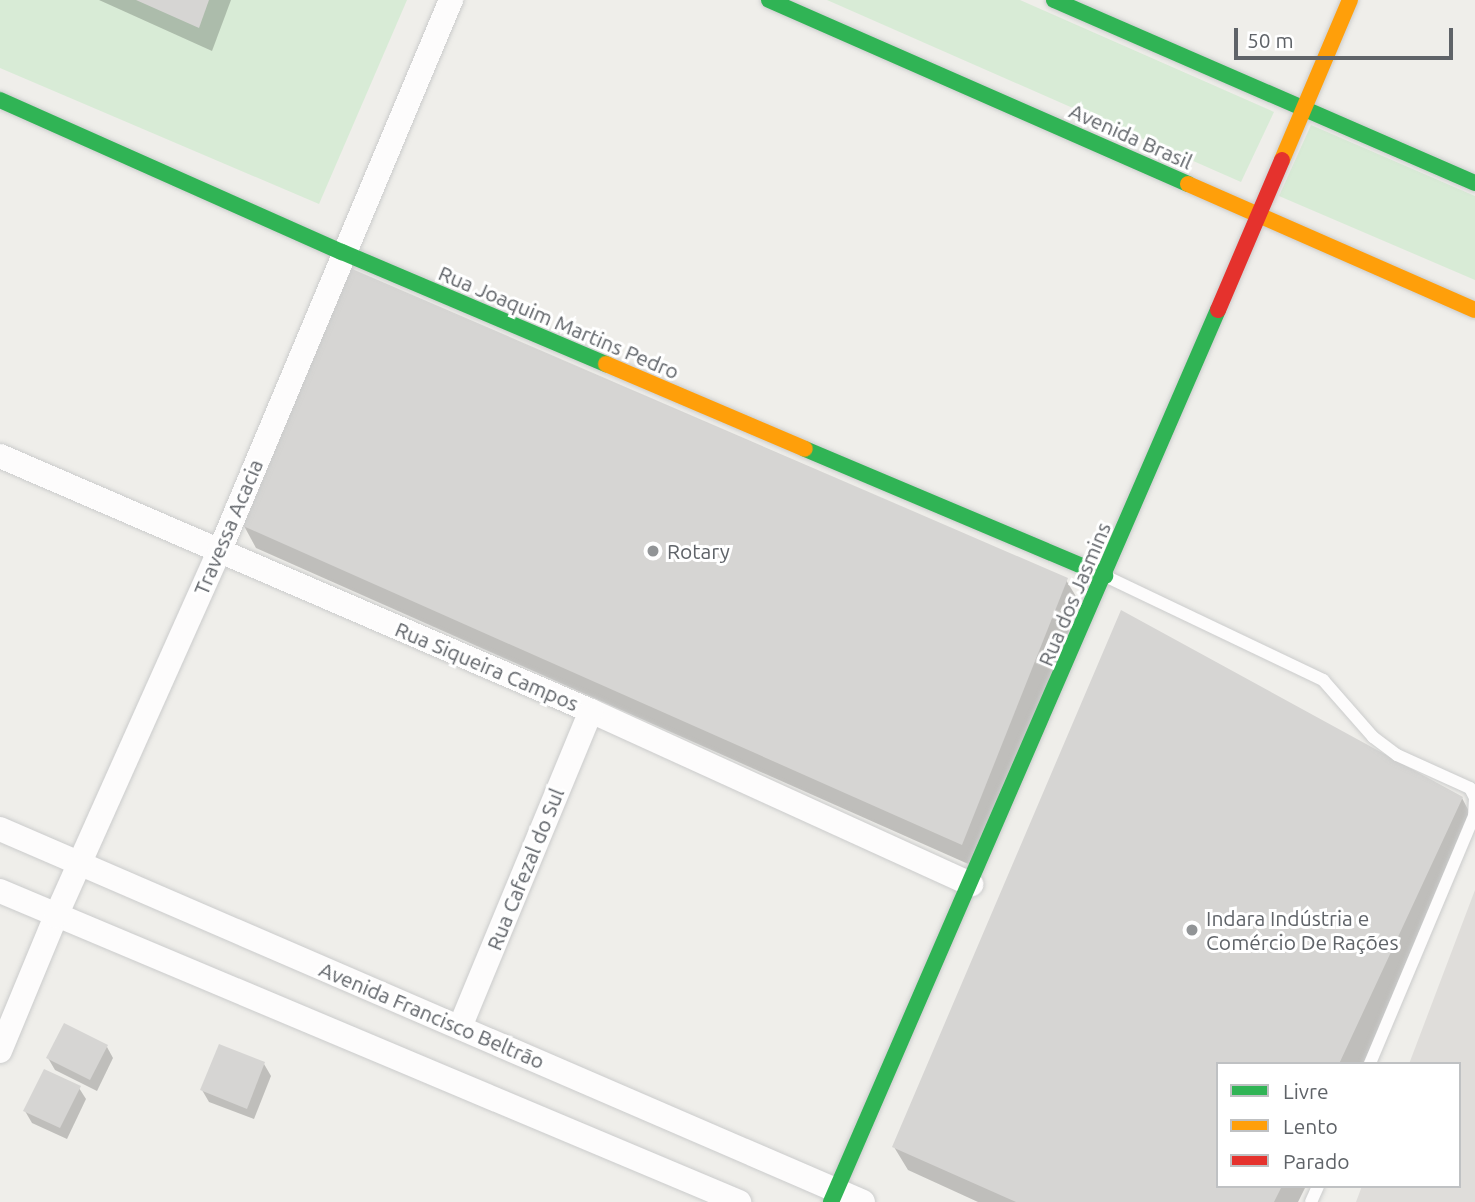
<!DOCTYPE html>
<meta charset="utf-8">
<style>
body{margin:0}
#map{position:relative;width:1475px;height:1202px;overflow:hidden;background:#efeeea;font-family:Ubuntu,sans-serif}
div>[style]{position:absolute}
.industrial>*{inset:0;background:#dfddda}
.green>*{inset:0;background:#d8ebd6}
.shadow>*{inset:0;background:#0003}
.building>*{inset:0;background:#d6d5d3}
.roads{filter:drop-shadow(0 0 2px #cbcccc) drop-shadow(0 0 2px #cbcccc)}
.lane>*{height:12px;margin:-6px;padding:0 6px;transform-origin:6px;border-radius:6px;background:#fdfcfc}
.street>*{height:24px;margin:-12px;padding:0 12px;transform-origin:12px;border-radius:12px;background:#fdfcfc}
.fast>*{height:16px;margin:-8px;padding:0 8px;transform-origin:8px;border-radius:8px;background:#30b455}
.slow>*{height:16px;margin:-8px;padding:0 8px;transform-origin:8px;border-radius:8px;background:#ff9f0a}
.jam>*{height:16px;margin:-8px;padding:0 8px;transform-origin:8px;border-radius:8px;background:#e5322d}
.dots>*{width:19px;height:19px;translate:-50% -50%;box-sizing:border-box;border:4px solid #fff;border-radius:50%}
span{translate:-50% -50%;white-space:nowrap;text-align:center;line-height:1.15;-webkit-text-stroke:6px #fff;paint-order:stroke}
.street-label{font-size:21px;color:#5f6368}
.poi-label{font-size:21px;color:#5f6368}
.left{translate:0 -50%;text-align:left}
.legend{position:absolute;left:1216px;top:1062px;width:245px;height:126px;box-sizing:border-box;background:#fff;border:2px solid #bfc1c3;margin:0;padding:9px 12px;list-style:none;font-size:21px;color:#5f6368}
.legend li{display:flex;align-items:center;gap:14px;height:35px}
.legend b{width:35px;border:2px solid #bfc1c3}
.scale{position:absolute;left:1234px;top:28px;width:219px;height:32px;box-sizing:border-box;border:4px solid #5f6368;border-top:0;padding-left:9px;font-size:21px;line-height:24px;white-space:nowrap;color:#5f6368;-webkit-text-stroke:5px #fff;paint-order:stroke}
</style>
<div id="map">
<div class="industrial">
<div style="clip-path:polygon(1475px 890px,1475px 1202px,1356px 1202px,1362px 1186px,1459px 1186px,1459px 1064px,1409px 1064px)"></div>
</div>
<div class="green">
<div style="clip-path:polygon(0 0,407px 0,319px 204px,0 68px)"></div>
<div style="clip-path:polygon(827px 0,1020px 0,1274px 112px,1241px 182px)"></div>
<div style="clip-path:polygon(1311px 125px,1475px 196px,1475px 280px,1279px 196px)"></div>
</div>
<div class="shadow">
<div style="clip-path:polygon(99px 0,231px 0,212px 51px)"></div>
<div style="clip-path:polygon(243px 524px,1066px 580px,1080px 603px,975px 867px,256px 548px)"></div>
<div style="clip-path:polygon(1462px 798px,1475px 823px,1363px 1064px,1218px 1064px,1218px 1186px,1306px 1186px,1298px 1202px,978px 1202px,908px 1170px,894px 1147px)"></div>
<div style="clip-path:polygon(107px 1047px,113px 1058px,97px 1091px,55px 1070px,48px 1058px)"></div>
<div style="clip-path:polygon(264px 1064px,271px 1076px,254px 1119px,209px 1102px,202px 1090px)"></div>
<div style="clip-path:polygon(79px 1088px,86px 1099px,67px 1139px,32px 1123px,25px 1111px)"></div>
</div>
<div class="building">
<div style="clip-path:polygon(136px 0,209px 0,199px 28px)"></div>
<div style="clip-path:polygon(350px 268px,1068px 578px,962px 845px,241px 525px)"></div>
<div style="clip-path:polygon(1121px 610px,1463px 797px,1339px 1064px,1218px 1064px,1218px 1186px,1282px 1186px,1274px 1202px,1016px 1202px,892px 1147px)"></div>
<div style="clip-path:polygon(64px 1023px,108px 1045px,90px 1080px,46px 1058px)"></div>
<div style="clip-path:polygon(219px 1044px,265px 1062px,247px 1109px,200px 1090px)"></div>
<div style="clip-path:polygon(44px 1069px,81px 1086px,60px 1128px,23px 1111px)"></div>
</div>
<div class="roads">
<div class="lane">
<div style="left:1105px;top:576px;width:242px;rotate:25.5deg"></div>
<div style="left:1323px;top:680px;width:76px;rotate:48.7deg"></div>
<div style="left:1373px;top:737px;width:30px;rotate:37deg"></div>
<div style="left:1397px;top:755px;width:80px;rotate:24.3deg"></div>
<div style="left:1470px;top:788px;width:11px;rotate:63deg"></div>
<div style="left:1475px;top:798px;width:18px;rotate:93deg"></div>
<div style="left:1474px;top:816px;width:269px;rotate:112.8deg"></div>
<div style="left:1311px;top:1202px;width:17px;rotate:-66deg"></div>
</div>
<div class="street">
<div style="left:0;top:456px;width:644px;rotate:23.34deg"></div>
<div style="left:591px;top:711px;width:418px;rotate:24.5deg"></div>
<div style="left:0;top:829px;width:940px;rotate:23.37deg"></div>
<div style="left:0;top:891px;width:802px;rotate:22.82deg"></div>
<div style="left:460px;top:1027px;width:342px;rotate:-67.5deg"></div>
<div style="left:0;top:1051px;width:146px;rotate:-67.5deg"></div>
<div style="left:56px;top:916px;width:401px;rotate:-65.9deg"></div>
<div style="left:220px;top:550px;width:597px;rotate:-67.22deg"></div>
</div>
<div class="fast">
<div style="left:769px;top:0;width:458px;rotate:23.7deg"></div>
<div style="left:1054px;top:0;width:459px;rotate:23.5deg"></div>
<div style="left:0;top:100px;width:374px;rotate:24deg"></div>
<div style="left:342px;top:252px;width:287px;rotate:23deg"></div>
<div style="left:805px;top:449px;width:326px;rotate:22.9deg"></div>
<div style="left:831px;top:1202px;width:972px;rotate:-66.55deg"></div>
</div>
<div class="slow">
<div style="left:1282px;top:160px;width:174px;rotate:-67deg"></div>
<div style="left:1188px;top:184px;width:313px;rotate:23.7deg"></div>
<div style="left:606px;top:364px;width:216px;rotate:23.1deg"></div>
</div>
<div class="jam">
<div style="left:1218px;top:310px;width:163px;rotate:-66.9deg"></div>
</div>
</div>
<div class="dots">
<div style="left:653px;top:551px;background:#919496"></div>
<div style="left:1192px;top:930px;background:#919496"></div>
</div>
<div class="street-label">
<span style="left:1131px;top:136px;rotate:24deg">Avenida Brasil</span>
<span style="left:559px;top:322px;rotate:23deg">Rua Joaquim Martins Pedro</span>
<span style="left:228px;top:527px;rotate:-67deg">Travessa Acacia</span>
<span style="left:1074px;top:594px;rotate:-67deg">Rua dos Jasmins</span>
<span style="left:487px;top:666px;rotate:23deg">Rua Siqueira Campos</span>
<span style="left:525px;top:869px;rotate:-68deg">Rua Cafezal do Sul</span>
<span style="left:432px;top:1015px;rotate:23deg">Avenida Francisco Beltrão</span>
</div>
<div class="poi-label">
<span class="left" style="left:667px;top:551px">Rotary</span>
<span class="left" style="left:1206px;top:930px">Indara Indústria e<br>Comércio De Rações</span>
</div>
<ul class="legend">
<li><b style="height:9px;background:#30b455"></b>Livre</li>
<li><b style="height:9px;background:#ff9f0a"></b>Lento</li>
<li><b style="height:9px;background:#e5322d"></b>Parado</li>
</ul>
<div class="scale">50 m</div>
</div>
